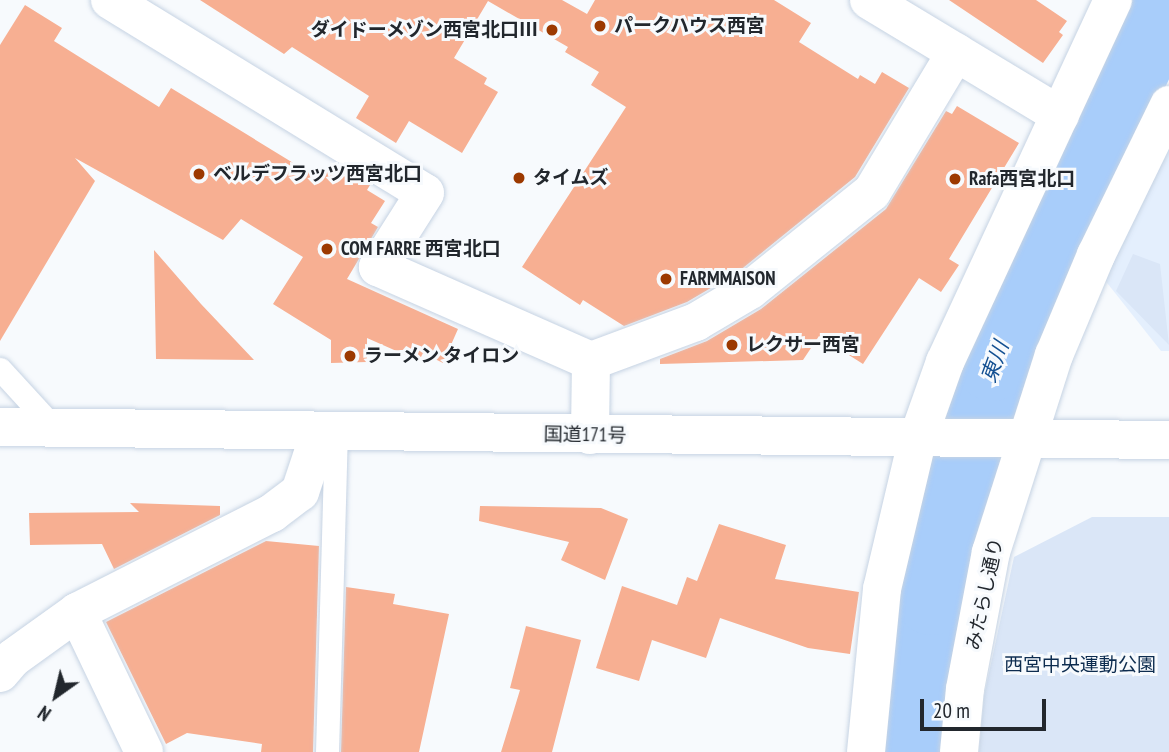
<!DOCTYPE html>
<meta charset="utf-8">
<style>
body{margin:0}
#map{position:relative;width:1169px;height:752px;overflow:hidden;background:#f7fafd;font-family:"PT Sans Narrow","Noto Sans JP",sans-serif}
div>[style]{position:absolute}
.built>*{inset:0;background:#e4effd}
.green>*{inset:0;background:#dae6f7}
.river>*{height:75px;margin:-37.5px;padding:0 37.5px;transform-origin:37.5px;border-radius:37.5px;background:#a8cdfa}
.building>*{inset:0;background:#f7af92}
.roads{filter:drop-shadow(0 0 2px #c6d3e3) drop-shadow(0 0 2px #c6d3e3)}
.lane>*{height:23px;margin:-11.5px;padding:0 11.5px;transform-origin:11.5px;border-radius:11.5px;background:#fff}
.street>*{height:38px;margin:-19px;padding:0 19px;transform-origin:19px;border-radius:19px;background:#fff}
.highway>*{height:38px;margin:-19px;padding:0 19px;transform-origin:19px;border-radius:19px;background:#fff}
.dots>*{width:19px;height:19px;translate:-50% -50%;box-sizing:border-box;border:4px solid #f7fafd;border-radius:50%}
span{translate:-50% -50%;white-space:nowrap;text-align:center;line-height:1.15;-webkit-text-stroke:6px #f7fafd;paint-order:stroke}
.poi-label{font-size:19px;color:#22272d;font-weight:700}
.left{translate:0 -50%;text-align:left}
.right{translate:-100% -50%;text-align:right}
.street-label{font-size:19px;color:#22272d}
.park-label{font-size:19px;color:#0d2c4f}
.water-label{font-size:21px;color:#135092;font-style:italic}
.north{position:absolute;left:21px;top:661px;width:70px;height:70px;-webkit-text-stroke:5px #f7fafd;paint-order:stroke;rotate:214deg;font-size:19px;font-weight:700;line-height:28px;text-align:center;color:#22272d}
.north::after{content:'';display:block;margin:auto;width:24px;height:32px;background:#22272d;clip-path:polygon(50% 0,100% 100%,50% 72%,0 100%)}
.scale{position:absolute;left:920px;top:699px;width:126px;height:32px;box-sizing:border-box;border:4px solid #22272d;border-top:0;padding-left:9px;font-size:21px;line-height:24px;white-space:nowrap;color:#22272d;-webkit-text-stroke:5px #f7fafd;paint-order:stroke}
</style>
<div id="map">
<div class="built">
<div style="clip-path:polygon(1169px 142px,1169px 351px,1161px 351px,1104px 279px)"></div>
</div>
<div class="green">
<div style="clip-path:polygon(1133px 254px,1160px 264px,1169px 345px,1116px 291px)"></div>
<div style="clip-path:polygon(1092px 517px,1169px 517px,1169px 752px,979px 752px,984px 696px,1014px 557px)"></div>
</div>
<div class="river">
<div style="left:915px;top:752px;width:156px;rotate:-84.1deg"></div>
<div style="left:931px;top:597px;width:242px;rotate:-75.4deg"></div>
<div style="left:992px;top:363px;width:402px;rotate:-64.6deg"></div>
</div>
<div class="building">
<div style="clip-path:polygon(200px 0,562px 0,587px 14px,595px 0,774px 0,811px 23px,799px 42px,858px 79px,860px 75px,875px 84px,882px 72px,909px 88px,855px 177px,738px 272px,687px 302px,624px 326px,583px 300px,580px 305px,522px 267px,626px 107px,591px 85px,599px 72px,565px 52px,568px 47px,488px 1px,454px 58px,487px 78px,484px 84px,498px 92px,462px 153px,409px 121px,396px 143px,356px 118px,369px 96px,292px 47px,284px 54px)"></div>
<div style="clip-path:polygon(949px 0,1036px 0,1067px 21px,1059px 32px,1063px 35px,1043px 63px)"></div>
<div style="clip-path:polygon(25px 5px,62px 28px,54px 41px,159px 107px,171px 88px,308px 172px,338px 165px,370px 185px,367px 190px,385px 201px,371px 223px,378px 227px,347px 279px,458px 329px,443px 363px,423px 353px,419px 361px,367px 338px,367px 362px,331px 363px,331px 340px,273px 304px,303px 257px,241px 219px,223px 240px,75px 158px,95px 181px,0 341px,0 45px)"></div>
<div style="clip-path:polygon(957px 106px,1019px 143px,949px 259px,959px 265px,941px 292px,919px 278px,863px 364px,819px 336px,803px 360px,660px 364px,660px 359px,707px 341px,761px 309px,886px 209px,946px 111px,952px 114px)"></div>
<div style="clip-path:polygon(154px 250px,201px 304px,254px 360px,156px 359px)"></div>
<div style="clip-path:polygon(130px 503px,220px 506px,220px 515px,114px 569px,102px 544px,30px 545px,29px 513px,139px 512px)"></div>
<div style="clip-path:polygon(480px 506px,601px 508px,628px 519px,605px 580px,561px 560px,569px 542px,479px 521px)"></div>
<div style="clip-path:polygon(719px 524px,786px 545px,775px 579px,859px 592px,850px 654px,808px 648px,720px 618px,706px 658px,652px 640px,639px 681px,596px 668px,622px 586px,677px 605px,687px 577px,697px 581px)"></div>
<div style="clip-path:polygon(266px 541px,319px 546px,313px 752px,261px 752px,262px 744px,187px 733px,166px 744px,106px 622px)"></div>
<div style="clip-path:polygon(346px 587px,395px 594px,393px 604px,449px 614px,419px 752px,341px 752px)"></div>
<div style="clip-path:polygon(526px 626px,581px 640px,552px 752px,501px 752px,520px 690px,510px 688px)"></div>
</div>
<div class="roads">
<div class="lane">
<div style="left:0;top:369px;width:80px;rotate:47.5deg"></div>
<div style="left:327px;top:752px;width:320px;rotate:-88.4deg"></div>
</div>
<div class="street">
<div style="left:110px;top:0;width:369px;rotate:31.5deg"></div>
<div style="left:425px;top:193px;width:88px;rotate:122.4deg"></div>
<div style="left:378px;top:267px;width:233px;rotate:23.8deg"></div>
<div style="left:591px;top:361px;width:74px;rotate:90.8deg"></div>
<div style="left:869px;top:0;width:223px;rotate:31.1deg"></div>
<div style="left:591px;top:361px;width:112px;rotate:-20.4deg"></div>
<div style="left:696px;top:322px;width:63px;rotate:-30.7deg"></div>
<div style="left:750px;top:290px;width:156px;rotate:-38.8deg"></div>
<div style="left:872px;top:192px;width:163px;rotate:-59deg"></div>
<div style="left:77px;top:612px;width:155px;rotate:64.4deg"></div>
<div style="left:0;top:673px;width:20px;rotate:-49deg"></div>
<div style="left:13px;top:658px;width:79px;rotate:-35.7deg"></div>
<div style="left:77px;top:612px;width:219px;rotate:-26.9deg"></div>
<div style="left:272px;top:513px;width:35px;rotate:-37deg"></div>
<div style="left:300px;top:492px;width:63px;rotate:-71.6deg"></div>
<div style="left:866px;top:752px;width:164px;rotate:-84.4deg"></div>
<div style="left:882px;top:589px;width:152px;rotate:-76.7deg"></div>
<div style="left:917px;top:441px;width:84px;rotate:-70.5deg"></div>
<div style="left:945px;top:362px;width:399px;rotate:-65.1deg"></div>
<div style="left:959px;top:752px;width:63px;rotate:-84.6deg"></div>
<div style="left:965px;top:689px;width:139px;rotate:-79.3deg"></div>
<div style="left:991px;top:552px;width:207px;rotate:-72.3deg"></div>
<div style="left:1054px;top:355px;width:108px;rotate:-67.2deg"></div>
<div style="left:1096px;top:255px;width:167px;rotate:-64deg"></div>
</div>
<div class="highway">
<div style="left:0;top:427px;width:1169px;rotate:0.64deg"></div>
</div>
</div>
<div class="dots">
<div style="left:600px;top:26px;background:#9c3900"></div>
<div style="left:552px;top:30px;background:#9c3900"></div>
<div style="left:199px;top:174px;background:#9c3900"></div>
<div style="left:519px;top:178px;background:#9c3900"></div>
<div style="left:955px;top:179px;background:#9c3900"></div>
<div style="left:327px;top:249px;background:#9c3900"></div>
<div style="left:666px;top:279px;background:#9c3900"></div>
<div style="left:732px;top:345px;background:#9c3900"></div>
<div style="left:350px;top:356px;background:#9c3900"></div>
</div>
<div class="poi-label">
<span class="left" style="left:614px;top:26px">パークハウス西宮</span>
<span class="right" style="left:538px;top:30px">ダイドーメゾン西宮北口Ⅲ</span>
<span class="left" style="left:213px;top:174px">ベルデフラッツ西宮北口</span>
<span class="left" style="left:533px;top:178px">タイムズ</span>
<span class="left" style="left:969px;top:179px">Rafa西宮北口</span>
<span class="left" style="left:341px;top:249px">COM FARRE 西宮北口</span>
<span class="left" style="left:680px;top:279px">FARMMAISON</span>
<span class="left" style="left:746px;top:345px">レクサー西宮</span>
<span class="left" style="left:364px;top:356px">ラーメン タイロン</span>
</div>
<div class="street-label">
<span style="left:585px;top:435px;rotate:1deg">国道171号</span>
<span style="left:985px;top:594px;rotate:-78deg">みたらし通り</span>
</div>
<div class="park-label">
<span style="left:1080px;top:665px">西宮中央運動公園</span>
</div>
<div class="water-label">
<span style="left:995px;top:362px;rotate:-70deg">東川</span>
</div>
<div class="north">N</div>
<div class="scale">20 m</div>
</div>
